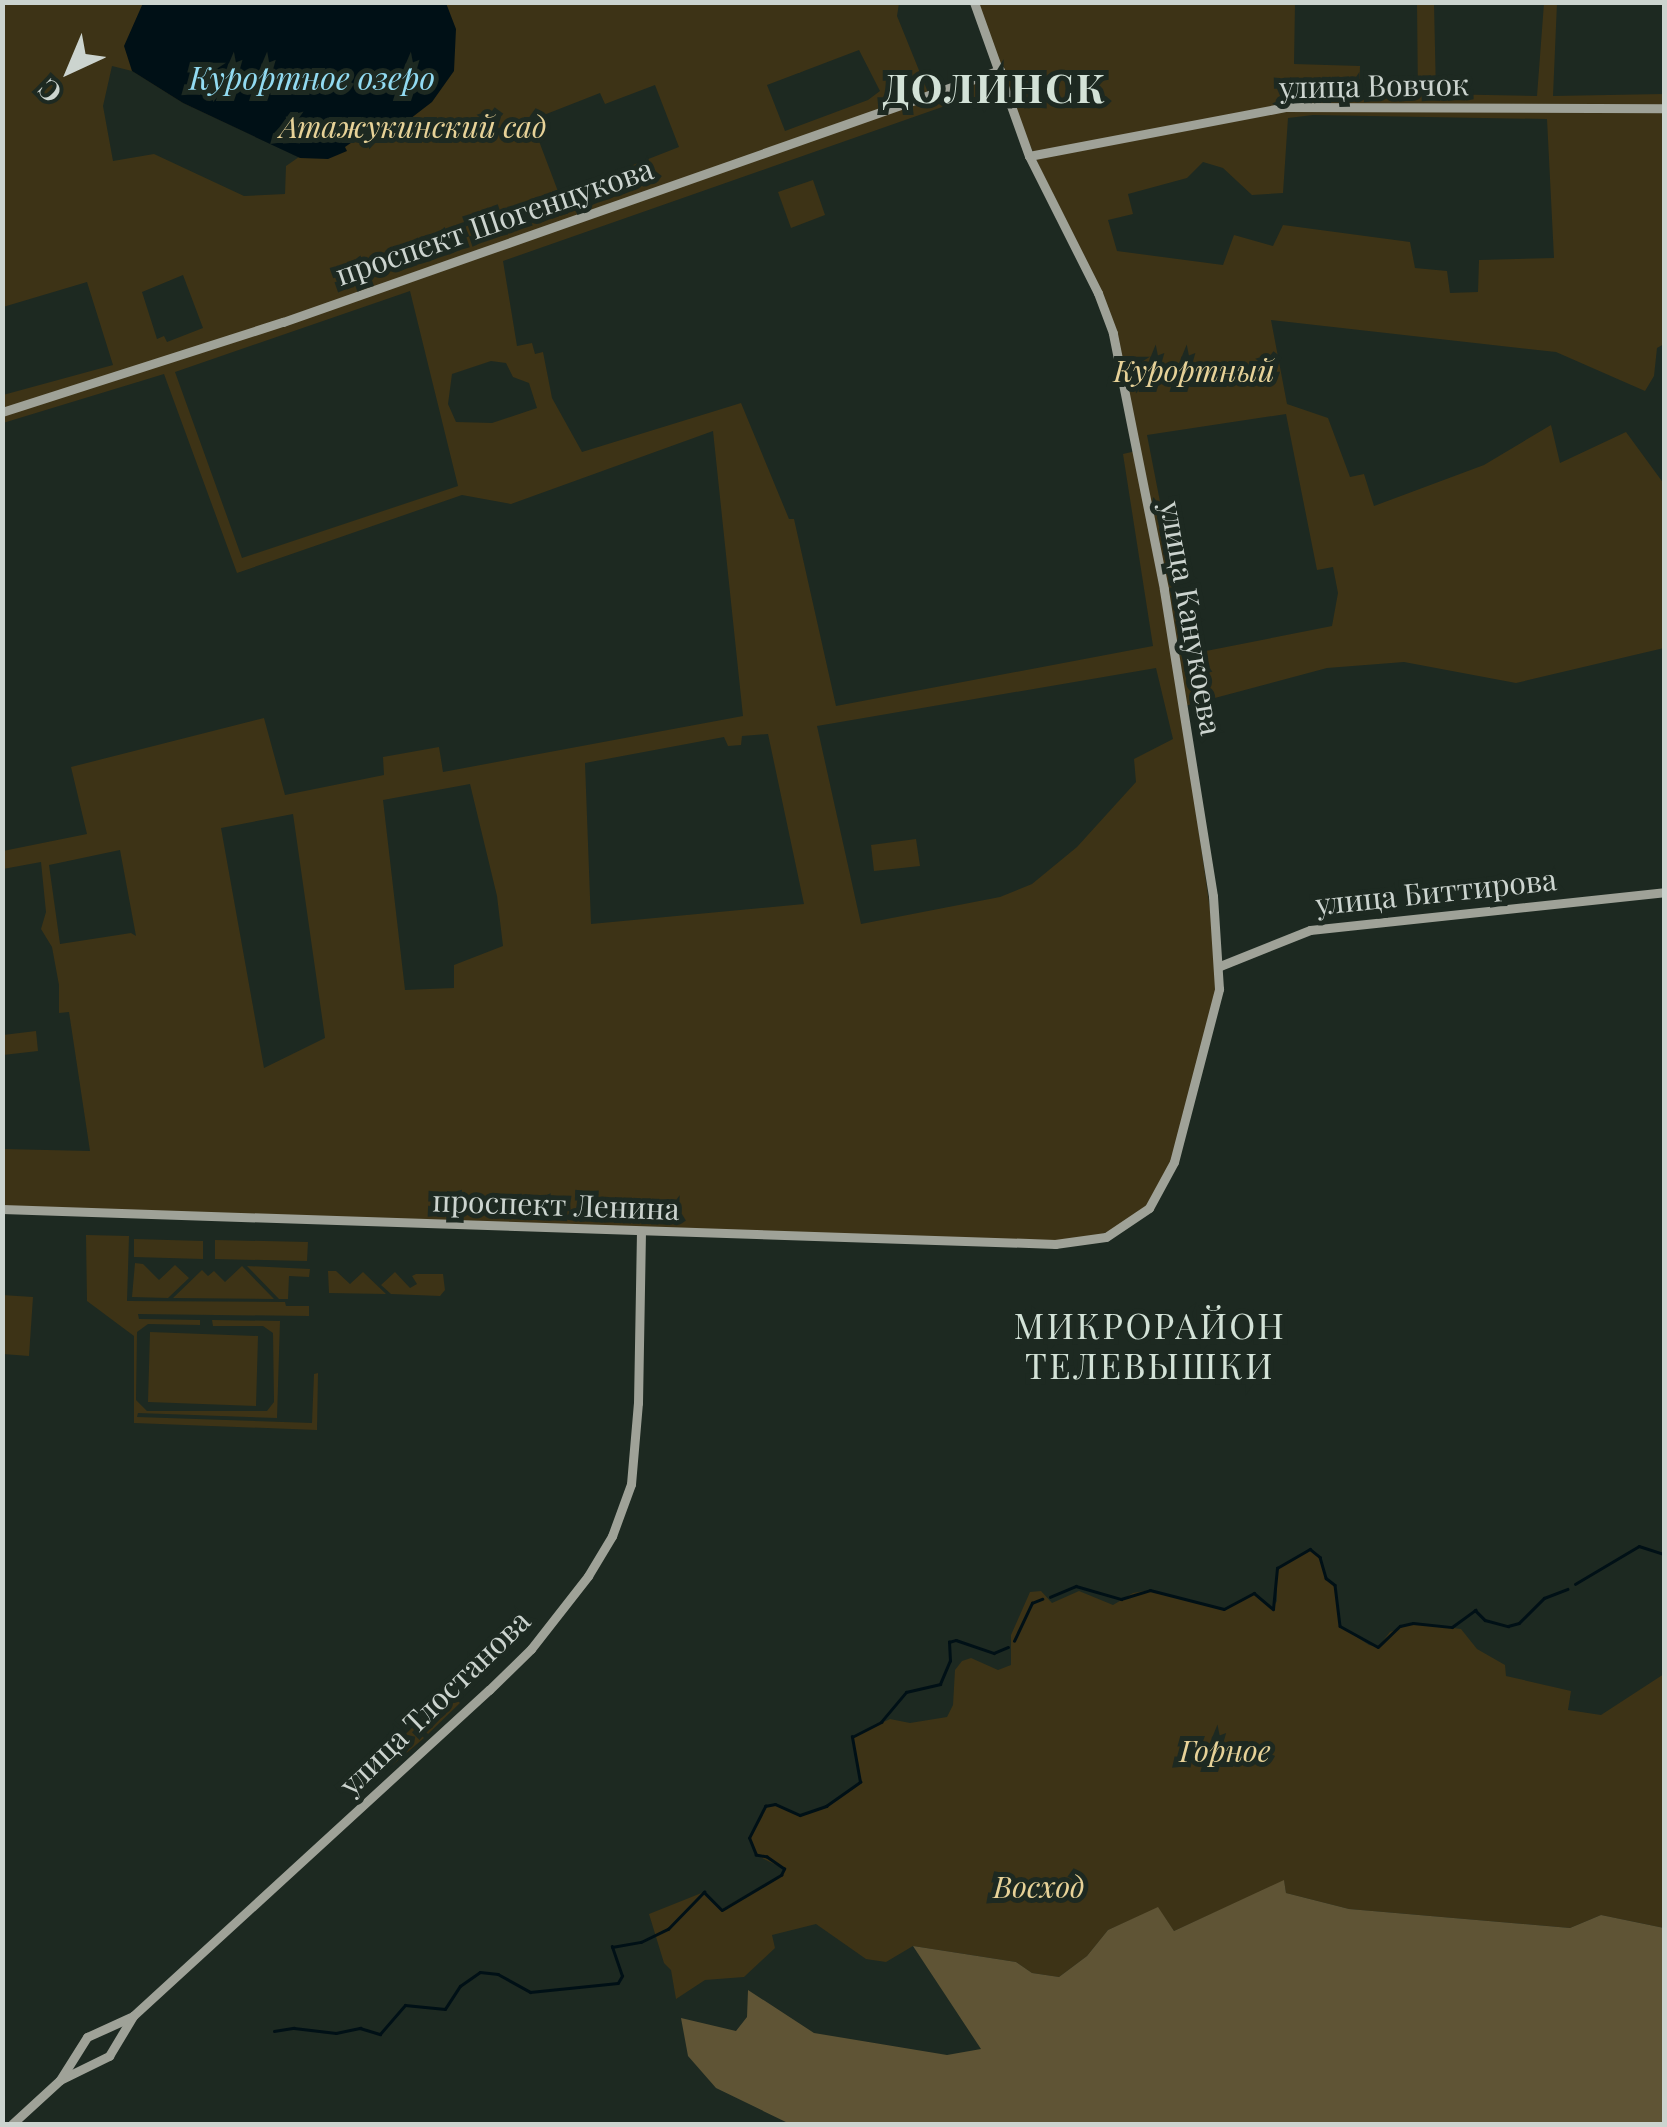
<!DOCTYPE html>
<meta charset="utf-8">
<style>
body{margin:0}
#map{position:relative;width:1667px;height:2127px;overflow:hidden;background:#1d2921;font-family:"Playfair Display",serif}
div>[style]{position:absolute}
.green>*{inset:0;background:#3d3316}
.forest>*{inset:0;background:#5f5435}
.water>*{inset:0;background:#001016}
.stream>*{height:2.5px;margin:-1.25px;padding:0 1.25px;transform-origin:1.25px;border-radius:1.25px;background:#001016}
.secondary>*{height:9px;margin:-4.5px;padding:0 4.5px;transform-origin:4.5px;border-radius:4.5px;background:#9fa298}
span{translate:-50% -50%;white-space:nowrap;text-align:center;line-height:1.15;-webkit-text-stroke:10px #1d2921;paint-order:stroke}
.street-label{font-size:30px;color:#ccd4cf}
.park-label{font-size:30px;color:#e7d298;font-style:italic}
.water-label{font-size:32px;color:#92dbf2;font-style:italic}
.quarter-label{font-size:35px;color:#d3e2d7;letter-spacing:2.5px}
.district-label{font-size:40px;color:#d3e2d7;font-weight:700;letter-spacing:2.5px}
.frame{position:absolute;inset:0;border:5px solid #ccd4cf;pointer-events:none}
.north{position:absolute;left:20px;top:20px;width:100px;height:100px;-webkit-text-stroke:8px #1d2921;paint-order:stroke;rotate:224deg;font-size:28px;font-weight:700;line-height:40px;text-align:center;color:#ccd4cf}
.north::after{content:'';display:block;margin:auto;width:35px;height:45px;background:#ccd4cf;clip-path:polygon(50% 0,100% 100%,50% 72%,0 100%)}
</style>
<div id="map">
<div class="green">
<div style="clip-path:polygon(evenodd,3px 3px,899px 3px,897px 16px,929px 95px,999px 70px,974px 3px,1295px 3px,1294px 64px,1360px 66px,1359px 97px,1418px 99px,1417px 3px,1434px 3px,1436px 94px,1537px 96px,1544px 3px,1557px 3px,1553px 96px,1664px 94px,1664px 344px,1657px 348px,1654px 376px,1645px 391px,1556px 352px,1271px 320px,1287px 404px,1328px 418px,1350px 477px,1364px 474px,1374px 506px,1484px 465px,1551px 425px,1560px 463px,1626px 432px,1664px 484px,1664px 648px,1516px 683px,1404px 662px,1327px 668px,1181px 707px,1220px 979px,1164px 1186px,1131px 1223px,1076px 1244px,3px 1209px,3px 1149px,90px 1151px,69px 1012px,59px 1013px,59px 985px,52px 947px,41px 929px,46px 912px,41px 862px,3px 869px,3px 851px,87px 834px,71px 767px,264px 718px,285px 795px,384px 775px,383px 757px,439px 747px,443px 772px,743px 716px,713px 431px,511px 504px,462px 495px,237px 573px,164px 374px,3px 423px,3px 395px,113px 365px,87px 282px,3px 307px,3px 3px,859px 50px,880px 91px,868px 100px,785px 131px,767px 85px,859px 50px,3px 3px,112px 66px,132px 71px,183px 103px,299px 157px,286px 166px,285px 194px,244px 196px,154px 154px,113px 161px,103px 106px,112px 66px,3px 3px,655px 85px,679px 147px,559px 194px,531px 120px,600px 93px,605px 104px,655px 85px,3px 3px,1006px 91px,1113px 333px,1136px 451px,1123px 454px,1153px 646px,836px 706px,794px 519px,789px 519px,741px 403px,582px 452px,552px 398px,543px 352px,535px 354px,532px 343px,517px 346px,503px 261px,945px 106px,969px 104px,1006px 91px,3px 3px,1313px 115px,1547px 119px,1554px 258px,1479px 260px,1478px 292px,1450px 293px,1447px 271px,1415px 268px,1410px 242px,1283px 225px,1273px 246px,1234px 235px,1223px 265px,1117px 251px,1108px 220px,1133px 214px,1128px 194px,1187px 178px,1203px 162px,1223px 168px,1252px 195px,1283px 193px,1288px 118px,1313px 115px,3px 3px,183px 275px,203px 328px,167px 342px,164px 336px,157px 339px,142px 292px,183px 275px,3px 3px,410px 291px,458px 486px,242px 558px,175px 372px,410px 291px,3px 3px,491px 361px,506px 363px,513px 377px,529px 383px,537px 408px,492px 423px,456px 422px,448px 404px,452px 374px,491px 361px,3px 3px,1286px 414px,1317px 570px,1333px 567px,1338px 593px,1332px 626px,1206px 651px,1185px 630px,1147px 435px,1286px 414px,3px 3px,1156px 668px,1173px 739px,1134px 759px,1136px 782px,1077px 847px,1032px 884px,1000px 897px,861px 924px,817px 726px,1156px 668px,3px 3px,768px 734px,804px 904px,591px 924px,585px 763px,724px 737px,728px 746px,741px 745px,742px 736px,768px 734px,3px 3px,470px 784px,497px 896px,503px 946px,454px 965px,454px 988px,405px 990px,383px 800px,470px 784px,3px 3px,293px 814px,325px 1038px,264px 1068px,221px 828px,293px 814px,3px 3px,120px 850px,136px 936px,131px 933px,60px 944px,49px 865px,120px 850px)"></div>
<div style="clip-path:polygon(813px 180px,825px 215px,791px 228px,778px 192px)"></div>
<div style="clip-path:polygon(916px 839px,920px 866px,874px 871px,871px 845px)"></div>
<div style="clip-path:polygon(36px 1031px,38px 1051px,3px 1055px,3px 1035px)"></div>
<div style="clip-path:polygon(86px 1235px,129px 1236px,127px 1301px,285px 1302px,286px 1306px,309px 1306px,309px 1316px,138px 1314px,139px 1319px,200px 1320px,200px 1325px,148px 1324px,137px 1332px,136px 1400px,147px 1411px,267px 1411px,274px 1402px,273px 1333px,263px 1326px,213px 1326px,212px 1320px,280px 1321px,277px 1418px,138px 1413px,137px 1417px,312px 1423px,314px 1374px,318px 1373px,317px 1430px,134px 1423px,134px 1336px,87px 1301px)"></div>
<div style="clip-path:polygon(134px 1239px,203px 1241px,203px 1259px,134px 1257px)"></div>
<div style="clip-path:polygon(215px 1240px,308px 1242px,307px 1261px,215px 1259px)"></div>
<div style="clip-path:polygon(135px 1263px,143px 1264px,159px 1280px,175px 1265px,189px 1278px,168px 1298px,132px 1297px)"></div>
<div style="clip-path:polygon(242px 1266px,274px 1299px,173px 1298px,202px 1270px,208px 1276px,214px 1271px,225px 1282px)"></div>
<div style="clip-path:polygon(247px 1266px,310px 1269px,309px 1277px,289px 1276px,288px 1299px,279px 1299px)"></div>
<div style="clip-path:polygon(328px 1271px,336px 1271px,350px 1284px,363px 1272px,386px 1294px,329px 1293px)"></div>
<div style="clip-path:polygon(395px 1272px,410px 1288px,417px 1284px,412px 1276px,416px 1274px,443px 1274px,445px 1290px,440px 1296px,391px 1294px,381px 1285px)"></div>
<div style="clip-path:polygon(2px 1295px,33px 1297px,29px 1356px,3px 1354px)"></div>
<div style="clip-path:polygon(150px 1332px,258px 1336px,256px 1406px,148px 1402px)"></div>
<div style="clip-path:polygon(1310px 1549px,1320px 1557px,1326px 1578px,1335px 1585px,1340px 1626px,1369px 1645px,1378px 1647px,1390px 1632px,1413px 1623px,1461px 1629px,1477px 1649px,1505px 1665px,1506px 1676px,1571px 1691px,1568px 1710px,1601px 1715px,1664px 1674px,1664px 1928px,1601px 1915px,1570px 1928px,1349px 1909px,1286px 1893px,1284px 1881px,1174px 1931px,1158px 1908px,1108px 1930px,1087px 1956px,1059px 1977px,1032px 1973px,1016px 1962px,913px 1946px,886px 1962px,866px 1959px,816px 1924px,772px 1935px,775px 1948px,744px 1977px,705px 1980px,676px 1999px,671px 1970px,664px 1963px,649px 1914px,704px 1892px,722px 1909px,781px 1875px,784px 1869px,756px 1855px,749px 1838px,765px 1806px,775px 1804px,800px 1815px,826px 1806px,860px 1782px,852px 1737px,890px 1719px,910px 1723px,947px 1717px,953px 1705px,955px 1670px,962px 1661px,971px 1658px,998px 1670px,1011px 1665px,1011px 1635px,1030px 1592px,1041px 1591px,1052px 1603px,1079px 1591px,1113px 1605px,1133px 1593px,1150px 1590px,1224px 1609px,1254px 1593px,1272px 1609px,1277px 1601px,1277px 1568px)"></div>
<div style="clip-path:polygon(449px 1692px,460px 1703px,428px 1734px,418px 1723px)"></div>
<div style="clip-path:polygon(413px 1727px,424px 1738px,389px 1768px,382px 1757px)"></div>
</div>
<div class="forest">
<div style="clip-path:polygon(1284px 1880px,1286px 1893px,1349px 1909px,1570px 1928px,1601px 1915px,1664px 1928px,1664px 2124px,790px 2124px,716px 2088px,688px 2056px,681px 2018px,736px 2031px,747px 2017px,748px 1990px,814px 2033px,947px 2055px,981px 2049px,913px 1946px,1016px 1962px,1032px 1973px,1059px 1977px,1087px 1956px,1108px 1930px,1158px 1907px,1174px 1931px)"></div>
</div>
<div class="water">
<div style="clip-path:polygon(143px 3px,446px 3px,456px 29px,454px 71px,432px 102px,406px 122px,361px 136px,345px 147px,347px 151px,328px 159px,300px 158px,183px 103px,132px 71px,124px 46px)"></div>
</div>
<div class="stream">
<div style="left:1575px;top:1584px;width:74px;rotate:-30.7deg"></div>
<div style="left:1639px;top:1546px;width:26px;rotate:18deg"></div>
<div style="left:1050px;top:1597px;width:28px;rotate:-23deg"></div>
<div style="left:1076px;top:1586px;width:47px;rotate:16.1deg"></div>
<div style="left:1121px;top:1599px;width:30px;rotate:-17deg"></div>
<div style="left:1150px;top:1590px;width:76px;rotate:14.4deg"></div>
<div style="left:1224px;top:1609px;width:34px;rotate:-28deg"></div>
<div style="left:1254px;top:1593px;width:25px;rotate:40deg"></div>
<div style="left:1273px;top:1609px;width:41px;rotate:-84.4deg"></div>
<div style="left:1277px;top:1568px;width:38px;rotate:-30deg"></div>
<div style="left:1310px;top:1549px;width:13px;rotate:39deg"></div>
<div style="left:1320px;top:1557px;width:22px;rotate:74deg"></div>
<div style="left:1326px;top:1578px;width:11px;rotate:38deg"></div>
<div style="left:1335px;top:1585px;width:41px;rotate:83deg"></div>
<div style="left:1340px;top:1626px;width:43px;rotate:28.9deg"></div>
<div style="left:1378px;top:1647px;width:30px;rotate:-44deg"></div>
<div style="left:1400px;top:1626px;width:13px;rotate:-13deg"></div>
<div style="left:1413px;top:1623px;width:39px;rotate:6deg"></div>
<div style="left:1452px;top:1627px;width:29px;rotate:-36deg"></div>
<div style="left:1475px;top:1610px;width:14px;rotate:45deg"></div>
<div style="left:1485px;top:1620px;width:24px;rotate:15deg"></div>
<div style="left:1508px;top:1626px;width:11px;rotate:-15deg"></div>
<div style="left:1519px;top:1623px;width:35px;rotate:-45deg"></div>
<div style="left:1544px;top:1598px;width:25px;rotate:-21deg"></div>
<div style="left:1014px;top:1641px;width:42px;rotate:-64.7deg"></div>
<div style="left:1032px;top:1603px;width:11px;rotate:-22deg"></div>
<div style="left:274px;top:2031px;width:20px;rotate:-9deg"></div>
<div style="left:294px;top:2028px;width:42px;rotate:6.8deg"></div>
<div style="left:336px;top:2033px;width:25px;rotate:-12deg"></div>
<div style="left:360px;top:2028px;width:21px;rotate:17deg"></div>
<div style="left:380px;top:2034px;width:38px;rotate:-49deg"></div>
<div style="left:405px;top:2005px;width:40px;rotate:5.7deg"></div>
<div style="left:445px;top:2009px;width:27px;rotate:-57deg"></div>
<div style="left:460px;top:1986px;width:24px;rotate:-35deg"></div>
<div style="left:480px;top:1972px;width:18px;rotate:6deg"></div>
<div style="left:498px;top:1974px;width:37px;rotate:29deg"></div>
<div style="left:530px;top:1992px;width:88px;rotate:-5.8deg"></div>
<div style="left:618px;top:1983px;width:8px;rotate:-60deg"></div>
<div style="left:622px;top:1976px;width:31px;rotate:-109deg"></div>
<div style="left:612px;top:1947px;width:29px;rotate:-10deg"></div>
<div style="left:641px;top:1942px;width:30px;rotate:-26deg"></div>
<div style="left:668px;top:1929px;width:52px;rotate:-45.8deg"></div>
<div style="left:704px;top:1892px;width:25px;rotate:45deg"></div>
<div style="left:722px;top:1910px;width:69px;rotate:-30.7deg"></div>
<div style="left:781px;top:1875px;width:7px;rotate:-63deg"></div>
<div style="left:784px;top:1869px;width:21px;rotate:-145deg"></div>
<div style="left:767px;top:1857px;width:11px;rotate:-170deg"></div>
<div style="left:756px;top:1855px;width:18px;rotate:-112deg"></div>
<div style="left:749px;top:1838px;width:36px;rotate:-63deg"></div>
<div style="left:765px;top:1806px;width:10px;rotate:-11deg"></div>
<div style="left:775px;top:1804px;width:27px;rotate:24deg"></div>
<div style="left:800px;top:1815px;width:28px;rotate:-19deg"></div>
<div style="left:826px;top:1806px;width:42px;rotate:-35.2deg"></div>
<div style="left:860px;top:1782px;width:46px;rotate:-100.1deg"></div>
<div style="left:852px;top:1737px;width:33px;rotate:-27deg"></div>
<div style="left:881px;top:1722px;width:39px;rotate:-50deg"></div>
<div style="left:906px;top:1692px;width:35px;rotate:-13deg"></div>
<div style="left:940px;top:1684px;width:25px;rotate:-67deg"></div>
<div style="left:950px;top:1661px;width:19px;rotate:-93deg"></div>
<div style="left:949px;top:1642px;width:7px;rotate:-16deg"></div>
<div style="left:956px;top:1640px;width:40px;rotate:18.9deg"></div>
<div style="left:994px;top:1653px;width:15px;rotate:-23deg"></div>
</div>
<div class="secondary">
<div style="left:1029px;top:156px;width:262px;rotate:-10.8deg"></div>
<div style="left:1286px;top:107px;width:378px;rotate:0.2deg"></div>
<div style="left:2px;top:412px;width:295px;rotate:-17.8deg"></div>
<div style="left:283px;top:322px;width:760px;rotate:-19.36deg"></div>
<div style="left:1220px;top:966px;width:97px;rotate:-21.8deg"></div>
<div style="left:1310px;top:930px;width:356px;rotate:-6.1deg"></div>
<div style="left:2px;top:1209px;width:1054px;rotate:1.9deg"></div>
<div style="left:1055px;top:1244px;width:51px;rotate:-7.8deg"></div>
<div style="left:1106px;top:1237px;width:52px;rotate:-34deg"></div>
<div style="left:1149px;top:1208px;width:52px;rotate:-61.5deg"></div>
<div style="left:1174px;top:1162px;width:179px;rotate:-75.4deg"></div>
<div style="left:1219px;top:989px;width:93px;rotate:-93.7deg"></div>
<div style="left:1213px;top:896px;width:311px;rotate:-99.1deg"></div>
<div style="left:1164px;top:589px;width:261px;rotate:-101.3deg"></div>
<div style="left:1113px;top:333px;width:43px;rotate:-110.6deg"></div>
<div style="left:1098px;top:293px;width:153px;rotate:-116.7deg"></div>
<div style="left:1029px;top:156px;width:164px;rotate:-109.7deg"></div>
<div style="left:60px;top:2080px;width:55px;rotate:-26.1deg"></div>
<div style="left:109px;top:2056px;width:47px;rotate:-59deg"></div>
<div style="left:133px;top:2016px;width:483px;rotate:-42.5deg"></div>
<div style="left:489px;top:1690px;width:59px;rotate:-44.3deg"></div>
<div style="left:531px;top:1649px;width:93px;rotate:-52deg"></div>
<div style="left:588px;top:1576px;width:47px;rotate:-59deg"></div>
<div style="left:612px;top:1536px;width:55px;rotate:-69.9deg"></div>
<div style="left:631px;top:1484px;width:81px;rotate:-85.1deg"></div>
<div style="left:638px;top:1403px;width:171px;rotate:-89deg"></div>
<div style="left:12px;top:2124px;width:65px;rotate:-42.5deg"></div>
<div style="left:60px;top:2080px;width:51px;rotate:-57.9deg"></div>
<div style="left:87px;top:2037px;width:48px;rotate:-24.4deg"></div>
</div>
<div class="street-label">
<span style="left:1374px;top:85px;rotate:-1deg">улица Вовчок</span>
<span style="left:494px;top:221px;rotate:-19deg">проспект Шогенцукова</span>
<span style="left:1192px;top:618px;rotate:80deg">улица Канукоева</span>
<span style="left:1436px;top:891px;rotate:-6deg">улица Биттирова</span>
<span style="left:556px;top:1204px;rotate:2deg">проспект Ленина</span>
<span style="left:434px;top:1702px;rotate:-44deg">улица Тлостанова</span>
</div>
<div class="park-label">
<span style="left:413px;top:126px">Атажукинский сад</span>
<span style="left:1194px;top:370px">Курортный</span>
<span style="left:1225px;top:1750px">Горное</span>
<span style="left:1039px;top:1886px">Восход</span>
</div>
<div class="water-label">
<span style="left:312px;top:77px">Курортное озеро</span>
</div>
<div class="quarter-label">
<span style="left:1150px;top:1345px">МИКРОРАЙОН<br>ТЕЛЕВЫШКИ</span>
</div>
<div class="district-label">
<span style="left:995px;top:87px">ДОЛИНСК</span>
</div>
<div class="frame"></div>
<div class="north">С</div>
</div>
